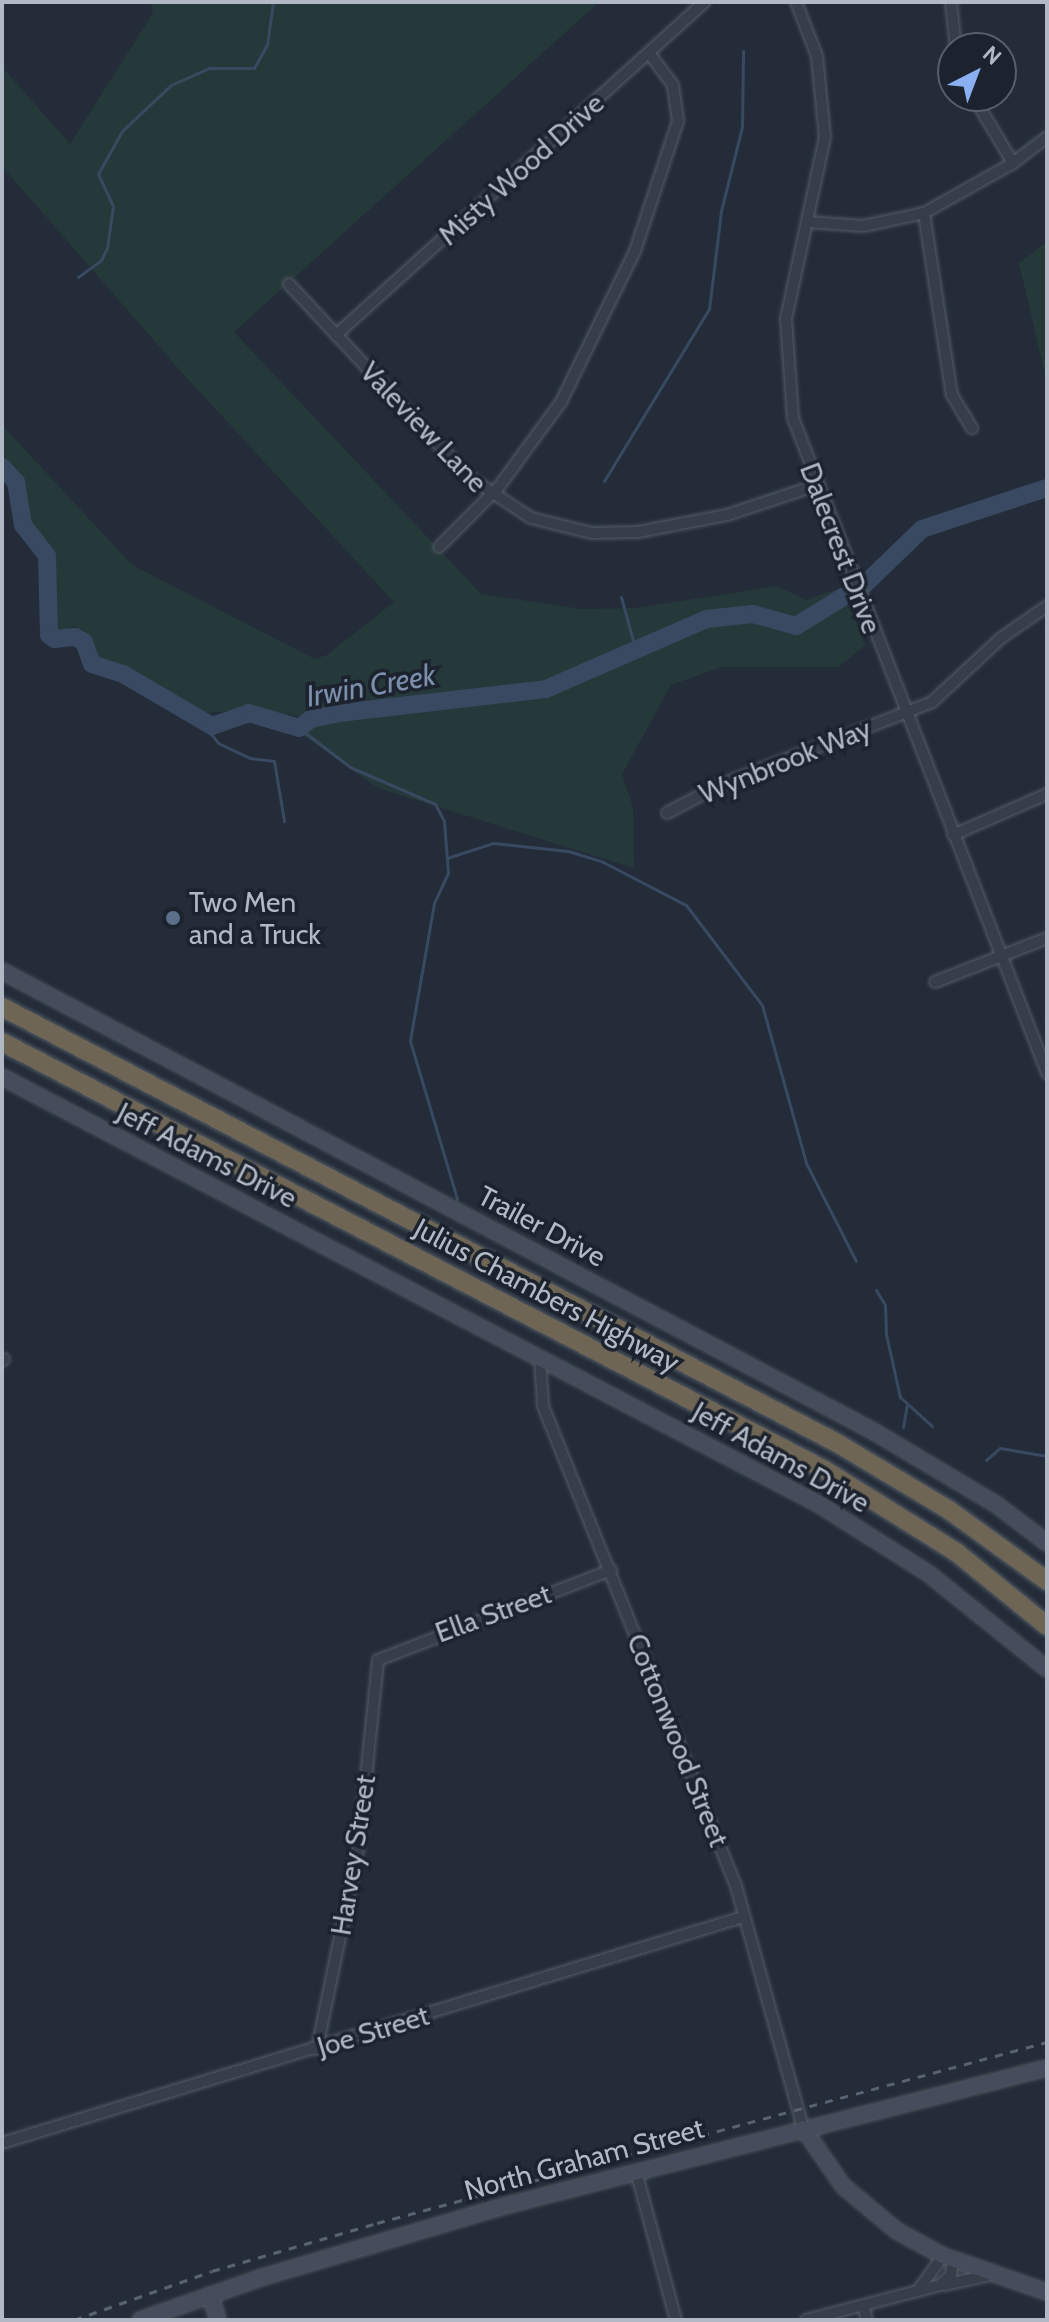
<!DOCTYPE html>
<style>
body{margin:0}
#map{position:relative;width:1049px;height:2322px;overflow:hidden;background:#232c38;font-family:Cabin,sans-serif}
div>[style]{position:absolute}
.green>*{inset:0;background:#26393a}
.stream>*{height:3px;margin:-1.5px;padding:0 1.5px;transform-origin:1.5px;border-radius:1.5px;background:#394961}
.river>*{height:18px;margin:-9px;padding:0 9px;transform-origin:9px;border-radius:9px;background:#394961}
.roads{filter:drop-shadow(0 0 2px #545c67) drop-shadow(0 0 2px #545c67)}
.street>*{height:10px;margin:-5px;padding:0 5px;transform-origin:5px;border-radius:5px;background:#363e49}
.secondary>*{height:14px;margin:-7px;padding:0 7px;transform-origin:7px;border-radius:7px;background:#454d5c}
.highway>*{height:18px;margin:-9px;padding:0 9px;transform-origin:9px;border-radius:9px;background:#6e6554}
.rail>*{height:3px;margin-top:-1.5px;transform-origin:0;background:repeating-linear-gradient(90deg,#596270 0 8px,transparent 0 16px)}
.dots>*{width:22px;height:22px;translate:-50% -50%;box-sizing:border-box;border:4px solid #1c232e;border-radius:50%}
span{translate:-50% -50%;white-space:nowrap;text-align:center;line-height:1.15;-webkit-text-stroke:7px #1c232e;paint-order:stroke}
.street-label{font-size:28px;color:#b1b9c5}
.poi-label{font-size:28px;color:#b1b9c5}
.left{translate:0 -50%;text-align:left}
.water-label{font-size:30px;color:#7b8eab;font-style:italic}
.frame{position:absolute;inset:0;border:4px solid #b1b9c5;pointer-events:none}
.north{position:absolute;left:937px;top:32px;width:80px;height:80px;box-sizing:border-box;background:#1c232e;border:2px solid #585f6a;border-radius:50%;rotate:42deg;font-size:22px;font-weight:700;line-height:32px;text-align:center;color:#b1b9c5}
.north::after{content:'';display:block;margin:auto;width:28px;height:36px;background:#8ab0f1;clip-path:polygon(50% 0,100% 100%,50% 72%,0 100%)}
</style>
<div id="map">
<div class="green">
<div style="clip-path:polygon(151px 2px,599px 2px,234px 332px,481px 594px,582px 609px,637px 608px,777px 586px,806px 600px,843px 587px,865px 645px,839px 667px,721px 667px,671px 685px,622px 774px,633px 807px,634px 868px,378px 788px,294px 729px,305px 717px,256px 710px,199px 713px,102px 662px,75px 626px,56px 634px,53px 561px,44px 539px,22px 523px,15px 468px,2px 456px,2px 425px,132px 565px,315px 659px,327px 655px,394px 602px,184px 375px,2px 166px,2px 67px,70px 144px,153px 13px)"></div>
<div style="clip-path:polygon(1047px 242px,1047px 383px,1019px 263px)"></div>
</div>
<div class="stream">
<div style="left:78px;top:277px;width:29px;rotate:-36deg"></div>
<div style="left:101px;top:260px;width:13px;rotate:-63deg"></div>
<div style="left:107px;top:248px;width:42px;rotate:-81.9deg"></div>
<div style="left:113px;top:206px;width:35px;rotate:-115deg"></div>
<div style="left:98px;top:174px;width:49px;rotate:-60.8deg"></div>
<div style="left:122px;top:131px;width:67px;rotate:-43.2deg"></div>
<div style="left:171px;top:85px;width:42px;rotate:-24.1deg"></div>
<div style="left:209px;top:68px;width:45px"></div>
<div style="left:254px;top:68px;width:26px;rotate:-61deg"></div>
<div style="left:267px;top:45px;width:43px;rotate:-82.1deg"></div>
<div style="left:604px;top:481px;width:202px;rotate:-58.6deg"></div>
<div style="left:709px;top:309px;width:99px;rotate:-83deg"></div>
<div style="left:721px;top:211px;width:87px;rotate:-76deg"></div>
<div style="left:742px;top:127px;width:76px;rotate:-89.2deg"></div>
<div style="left:621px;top:597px;width:53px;rotate:74.6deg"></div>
<div style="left:212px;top:726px;width:6px;rotate:135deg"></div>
<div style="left:208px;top:730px;width:16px;rotate:52deg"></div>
<div style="left:218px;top:743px;width:35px;rotate:25deg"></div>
<div style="left:250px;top:758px;width:24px;rotate:7deg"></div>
<div style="left:274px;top:761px;width:61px;rotate:80.5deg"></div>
<div style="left:299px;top:728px;width:64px;rotate:37.4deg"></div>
<div style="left:350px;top:767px;width:93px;rotate:23.5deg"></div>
<div style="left:435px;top:804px;width:19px;rotate:62deg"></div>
<div style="left:444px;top:821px;width:52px;rotate:85.6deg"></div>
<div style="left:448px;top:873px;width:33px;rotate:115deg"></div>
<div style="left:434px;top:903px;width:140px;rotate:99.9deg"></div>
<div style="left:410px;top:1041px;width:165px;rotate:73.4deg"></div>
<div style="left:447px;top:858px;width:48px;rotate:-18.1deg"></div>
<div style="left:493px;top:843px;width:75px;rotate:6.1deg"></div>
<div style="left:568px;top:851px;width:37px;rotate:17deg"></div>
<div style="left:603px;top:862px;width:93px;rotate:27.4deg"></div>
<div style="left:686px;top:905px;width:126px;rotate:52.8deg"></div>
<div style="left:762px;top:1005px;width:164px;rotate:74.4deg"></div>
<div style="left:806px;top:1163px;width:110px;rotate:63deg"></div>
<div style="left:876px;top:1290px;width:17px;rotate:59deg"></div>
<div style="left:885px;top:1305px;width:29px;rotate:88deg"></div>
<div style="left:886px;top:1334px;width:65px;rotate:77.5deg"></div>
<div style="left:900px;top:1397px;width:43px;rotate:42.2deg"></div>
<div style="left:903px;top:1427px;width:22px;rotate:-80deg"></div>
<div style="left:986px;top:1460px;width:18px;rotate:-41deg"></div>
<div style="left:1000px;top:1448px;width:48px;rotate:9.7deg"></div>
</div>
<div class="river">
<div style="left:2px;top:467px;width:21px;rotate:47deg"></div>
<div style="left:16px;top:482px;width:44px;rotate:80.8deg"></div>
<div style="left:23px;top:525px;width:39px;rotate:52deg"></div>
<div style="left:47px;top:556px;width:79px;rotate:88.5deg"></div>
<div style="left:49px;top:635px;width:7px;rotate:34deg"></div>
<div style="left:55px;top:639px;width:20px;rotate:-6deg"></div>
<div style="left:75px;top:637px;width:10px;rotate:29deg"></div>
<div style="left:84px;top:642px;width:23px;rotate:70deg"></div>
<div style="left:92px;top:664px;width:33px;rotate:18deg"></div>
<div style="left:123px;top:674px;width:103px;rotate:30.3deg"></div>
<div style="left:212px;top:726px;width:39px;rotate:-19deg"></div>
<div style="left:249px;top:713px;width:52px;rotate:16.7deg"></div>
<div style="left:299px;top:728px;width:15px;rotate:-37deg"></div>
<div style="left:311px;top:719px;width:29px;rotate:-12deg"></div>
<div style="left:339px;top:713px;width:208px;rotate:-6.6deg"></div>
<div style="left:546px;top:689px;width:175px;rotate:-23.6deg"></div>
<div style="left:706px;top:619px;width:47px;rotate:-6.1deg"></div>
<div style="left:753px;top:614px;width:45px;rotate:15.6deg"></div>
<div style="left:796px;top:626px;width:61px;rotate:-31.6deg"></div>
<div style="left:864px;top:585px;width:81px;rotate:-44deg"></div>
<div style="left:922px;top:529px;width:132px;rotate:-18.2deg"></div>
</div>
<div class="roads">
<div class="street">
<div style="left:796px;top:2px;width:58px;rotate:68.7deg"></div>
<div style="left:817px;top:56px;width:81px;rotate:84.4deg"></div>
<div style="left:825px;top:137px;width:186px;rotate:102.1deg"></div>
<div style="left:786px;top:319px;width:99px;rotate:86deg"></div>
<div style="left:793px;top:418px;width:703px;rotate:68.8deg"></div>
<div style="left:951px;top:2px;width:46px;rotate:83.8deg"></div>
<div style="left:973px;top:96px;width:78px;rotate:59.2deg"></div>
<div style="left:924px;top:213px;width:184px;rotate:81.3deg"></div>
<div style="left:952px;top:395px;width:39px;rotate:59deg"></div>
<div style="left:808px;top:222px;width:55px;rotate:4.2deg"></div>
<div style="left:863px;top:226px;width:62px;rotate:-12deg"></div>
<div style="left:924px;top:213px;width:102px;rotate:-29.3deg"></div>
<div style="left:1013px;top:163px;width:43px;rotate:-37.4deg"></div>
<div style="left:289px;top:284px;width:264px;rotate:47deg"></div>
<div style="left:469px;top:477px;width:74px;rotate:33.5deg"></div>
<div style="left:531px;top:518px;width:63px;rotate:13.8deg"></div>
<div style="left:592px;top:533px;width:46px;rotate:-1.2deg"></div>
<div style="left:638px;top:532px;width:91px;rotate:-10.8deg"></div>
<div style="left:727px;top:515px;width:95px;rotate:-18.4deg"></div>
<div style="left:336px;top:335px;width:497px;rotate:-42.1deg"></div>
<div style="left:439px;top:547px;width:83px;rotate:-45deg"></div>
<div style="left:498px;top:488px;width:107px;rotate:-53.8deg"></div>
<div style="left:561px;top:402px;width:168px;rotate:-63.9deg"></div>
<div style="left:635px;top:251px;width:137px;rotate:-71.7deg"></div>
<div style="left:678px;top:121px;width:36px;rotate:-98deg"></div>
<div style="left:673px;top:85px;width:40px;rotate:-127deg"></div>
<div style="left:667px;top:813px;width:58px;rotate:-27.9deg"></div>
<div style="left:718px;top:786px;width:230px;rotate:-21.4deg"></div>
<div style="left:932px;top:702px;width:94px;rotate:-42.8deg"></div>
<div style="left:1001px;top:638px;width:56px;rotate:-34.8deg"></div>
<div style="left:953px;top:835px;width:103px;rotate:-23.6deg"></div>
<div style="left:935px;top:982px;width:120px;rotate:-21.4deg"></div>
<div style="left:540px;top:1359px;width:47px;rotate:86.3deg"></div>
<div style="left:543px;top:1406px;width:517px;rotate:68.1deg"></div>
<div style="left:736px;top:1886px;width:251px;rotate:74.5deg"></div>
<div style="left:2px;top:1361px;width:3px;rotate:-45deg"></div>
<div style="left:317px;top:2049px;width:208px;rotate:-78.4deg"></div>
<div style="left:359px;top:1845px;width:186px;rotate:-84.1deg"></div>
<div style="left:378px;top:1660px;width:250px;rotate:-21.1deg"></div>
<div style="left:2px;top:2143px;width:775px;rotate:-16.96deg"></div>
<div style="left:636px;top:2171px;width:154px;rotate:75deg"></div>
<div style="left:944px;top:2285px;width:51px;rotate:-12.4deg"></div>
<div style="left:919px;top:2289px;width:41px;rotate:-54deg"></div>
<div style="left:863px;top:2305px;width:16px;rotate:75deg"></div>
<div style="left:806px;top:2320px;width:138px;rotate:-14.6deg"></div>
<div style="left:940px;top:2285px;width:15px;rotate:-42deg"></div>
<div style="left:951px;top:2275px;width:15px;rotate:-82deg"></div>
</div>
<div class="secondary">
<div style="left:2px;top:971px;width:985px;rotate:27.84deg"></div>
<div style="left:873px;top:1431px;width:144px;rotate:30.8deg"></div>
<div style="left:997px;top:1505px;width:63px;rotate:37.2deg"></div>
<div style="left:2px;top:1077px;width:923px;rotate:27.62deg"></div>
<div style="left:820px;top:1505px;width:129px;rotate:32.3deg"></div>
<div style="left:929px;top:1574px;width:151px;rotate:38.8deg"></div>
<div style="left:803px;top:2128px;width:70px;rotate:55.4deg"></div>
<div style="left:843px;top:2186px;width:70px;rotate:39.8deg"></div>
<div style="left:897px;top:2231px;width:52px;rotate:28.5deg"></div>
<div style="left:943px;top:2256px;width:110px;rotate:19.1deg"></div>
<div style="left:210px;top:2295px;width:26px;rotate:72deg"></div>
<div style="left:140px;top:2320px;width:130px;rotate:-19.3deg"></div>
<div style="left:263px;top:2277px;width:255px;rotate:-16.4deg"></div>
<div style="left:508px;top:2205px;width:556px;rotate:-14.26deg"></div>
</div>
<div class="highway">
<div style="left:2px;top:1007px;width:942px;rotate:27.57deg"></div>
<div style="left:837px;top:1443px;width:131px;rotate:30.9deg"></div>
<div style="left:949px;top:1510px;width:121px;rotate:35.9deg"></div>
<div style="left:2px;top:1042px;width:925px;rotate:27.48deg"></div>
<div style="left:823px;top:1469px;width:157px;rotate:32deg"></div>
<div style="left:956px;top:1552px;width:117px;rotate:39.1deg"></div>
</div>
</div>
<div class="rail">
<div style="left:74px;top:2320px;width:146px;rotate:-19.5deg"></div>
<div style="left:212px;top:2271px;width:172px;rotate:-16.2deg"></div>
<div style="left:377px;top:2223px;width:694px;rotate:-15.12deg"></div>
</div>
<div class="dots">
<div style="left:173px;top:918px;background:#5c6f8a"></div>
</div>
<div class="street-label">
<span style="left:521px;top:169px;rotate:-42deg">Misty Wood Drive</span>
<span style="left:424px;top:427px;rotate:46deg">Valeview Lane</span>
<span style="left:841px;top:548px;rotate:69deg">Dalecrest Drive</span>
<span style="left:785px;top:761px;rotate:-22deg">Wynbrook Way</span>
<span style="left:207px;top:1155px;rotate:27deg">Jeff Adams Drive</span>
<span style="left:542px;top:1226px;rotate:28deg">Trailer Drive</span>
<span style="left:547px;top:1295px;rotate:28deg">Julius Chambers Highway</span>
<span style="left:781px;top:1457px;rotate:29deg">Jeff Adams Drive</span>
<span style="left:493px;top:1613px;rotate:-20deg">Ella Street</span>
<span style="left:678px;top:1740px;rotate:68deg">Cottonwood Street</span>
<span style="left:353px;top:1855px;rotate:-81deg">Harvey Street</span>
<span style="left:373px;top:2031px;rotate:-17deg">Joe Street</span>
<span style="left:584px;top:2159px;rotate:-15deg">North Graham Street</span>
</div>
<div class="poi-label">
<span class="left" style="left:189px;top:918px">Two Men<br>and a Truck</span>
</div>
<div class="water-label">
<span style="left:371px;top:686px;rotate:-10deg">Irwin Creek</span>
</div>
<div class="frame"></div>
<div class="north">N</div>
</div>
